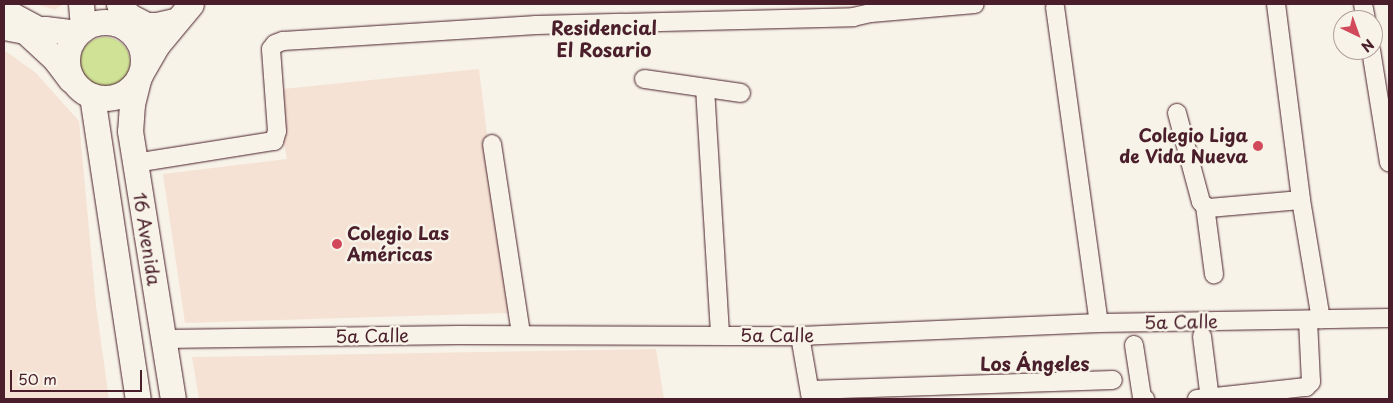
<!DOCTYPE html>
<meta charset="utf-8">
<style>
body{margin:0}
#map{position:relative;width:1393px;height:403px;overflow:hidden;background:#f7f3e8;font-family:"Playpen Sans",sans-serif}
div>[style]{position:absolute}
.built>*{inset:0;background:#f5e2d4}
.green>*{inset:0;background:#d0e296}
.round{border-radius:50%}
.roads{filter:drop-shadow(0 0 1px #4a1f2b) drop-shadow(0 0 1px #4a1f2b)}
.street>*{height:18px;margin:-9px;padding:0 9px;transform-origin:9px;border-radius:9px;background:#f7f3e8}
.secondary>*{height:25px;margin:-12.5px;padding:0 12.5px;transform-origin:12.5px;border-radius:12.5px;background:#f7f3e8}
.secondary>.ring{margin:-12.5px;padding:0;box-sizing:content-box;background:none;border:25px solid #f7f3e8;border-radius:50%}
.dots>*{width:14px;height:14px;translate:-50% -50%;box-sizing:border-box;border:2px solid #f7f3e8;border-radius:50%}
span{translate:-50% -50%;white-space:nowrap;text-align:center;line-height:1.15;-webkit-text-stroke:5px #f7f3e8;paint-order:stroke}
.poi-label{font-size:18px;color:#4a1f2b;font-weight:700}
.right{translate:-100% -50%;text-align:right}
.left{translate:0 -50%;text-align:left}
.street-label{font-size:18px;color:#4a1f2b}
.neighbourhood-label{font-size:19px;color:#4a1f2b;font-weight:700}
.frame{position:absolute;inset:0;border:5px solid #4a1f2b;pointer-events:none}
.north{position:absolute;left:1333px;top:10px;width:50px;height:50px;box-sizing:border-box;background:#f7f3e8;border:1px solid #b29e9c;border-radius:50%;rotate:138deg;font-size:14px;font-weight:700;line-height:20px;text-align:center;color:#4a1f2b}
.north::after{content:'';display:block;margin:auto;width:18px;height:22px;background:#d1495b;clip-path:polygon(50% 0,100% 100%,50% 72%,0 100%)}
.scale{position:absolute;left:10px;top:370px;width:132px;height:22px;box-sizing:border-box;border:2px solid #4a1f2b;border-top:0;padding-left:6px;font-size:15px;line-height:18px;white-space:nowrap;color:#4a1f2b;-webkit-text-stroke:4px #f7f3e8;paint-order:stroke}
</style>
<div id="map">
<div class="built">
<div style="clip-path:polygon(36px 4px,63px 4px,55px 10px)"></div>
<div style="clip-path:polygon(4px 50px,36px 73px,79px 121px,96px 306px,109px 399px,4px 399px)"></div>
<div style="clip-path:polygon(479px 69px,509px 313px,185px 323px,163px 174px,287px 159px,273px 90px)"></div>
<div style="clip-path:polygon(656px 349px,664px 399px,199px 399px,192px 357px)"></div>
</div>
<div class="green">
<div class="round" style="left:80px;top:37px;width:50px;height:50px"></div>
</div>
<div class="roads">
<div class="street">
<div style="left:1276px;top:4px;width:198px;rotate:82.7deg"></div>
<div style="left:1301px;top:200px;width:121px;rotate:80.5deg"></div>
<div style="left:1363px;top:4px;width:16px;rotate:79deg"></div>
<div style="left:4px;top:7px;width:47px;rotate:28.2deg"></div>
<div style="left:1055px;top:7px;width:319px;rotate:82.1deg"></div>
<div style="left:1371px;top:50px;width:114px;rotate:80.9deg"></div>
<div style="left:644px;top:79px;width:98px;rotate:8.2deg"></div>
<div style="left:705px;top:88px;width:246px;rotate:86.5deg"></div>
<div style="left:1177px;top:113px;width:92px;rotate:74.9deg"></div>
<div style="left:1201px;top:202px;width:6px;rotate:45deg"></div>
<div style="left:1205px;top:206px;width:4px;rotate:27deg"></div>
<div style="left:1209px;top:208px;width:92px;rotate:-5deg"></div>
<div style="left:492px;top:144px;width:192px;rotate:81.3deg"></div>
<div style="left:135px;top:163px;width:141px;rotate:-9deg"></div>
<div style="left:274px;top:141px;width:10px;rotate:-73deg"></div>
<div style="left:277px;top:131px;width:82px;rotate:-94.2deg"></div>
<div style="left:271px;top:49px;width:6px;rotate:-51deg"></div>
<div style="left:275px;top:44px;width:9px;rotate:-21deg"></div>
<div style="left:283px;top:41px;width:254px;rotate:-3.6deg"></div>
<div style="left:536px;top:25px;width:317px;rotate:-1.4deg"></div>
<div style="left:853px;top:17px;width:18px;rotate:-13deg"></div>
<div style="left:871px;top:13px;width:104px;rotate:-4.9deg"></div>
<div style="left:1205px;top:206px;width:69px;rotate:82.5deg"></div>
<div style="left:800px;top:336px;width:64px;rotate:80.1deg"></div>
<div style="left:1202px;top:336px;width:64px;rotate:82.8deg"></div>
<div style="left:164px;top:339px;width:294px;rotate:-0.8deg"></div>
<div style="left:458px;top:335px;width:342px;rotate:0.2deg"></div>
<div style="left:800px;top:336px;width:299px;rotate:-2.5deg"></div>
<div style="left:1099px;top:323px;width:290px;rotate:-1deg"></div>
<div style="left:1134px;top:345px;width:53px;rotate:81.3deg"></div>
<div style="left:1142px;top:397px;width:4px;rotate:34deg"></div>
<div style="left:810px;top:390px;width:303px;rotate:-1.9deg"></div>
<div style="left:1197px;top:399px;width:110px;rotate:-6.3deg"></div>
<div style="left:1306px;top:387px;width:7px;rotate:-45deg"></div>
<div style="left:1311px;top:382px;width:62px;rotate:-92.8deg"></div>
</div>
<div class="secondary">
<div style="left:81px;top:4px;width:25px;rotate:85deg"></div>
<div style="left:119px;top:4px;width:16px;rotate:50deg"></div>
<div style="left:129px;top:16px;width:20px;rotate:27deg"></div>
<div style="left:147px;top:25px;width:10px"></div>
<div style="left:157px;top:25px;width:18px;rotate:-13deg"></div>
<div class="ring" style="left:67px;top:22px;width:51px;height:51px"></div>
<div style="left:4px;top:27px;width:21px;rotate:11deg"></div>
<div style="left:25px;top:31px;width:20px;rotate:-6deg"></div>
<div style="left:45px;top:29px;width:33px;rotate:7deg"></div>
<div style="left:25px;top:31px;width:41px;rotate:43deg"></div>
<div style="left:55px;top:59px;width:26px;rotate:53deg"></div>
<div style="left:142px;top:71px;width:30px;rotate:-60deg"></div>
<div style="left:157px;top:45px;width:53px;rotate:-50.3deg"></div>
<div style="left:138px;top:80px;width:25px;rotate:104deg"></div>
<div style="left:132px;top:104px;width:27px;rotate:94deg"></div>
<div style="left:130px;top:131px;width:271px;rotate:80.9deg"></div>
<div style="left:92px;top:96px;width:306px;rotate:81.4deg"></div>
</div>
</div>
<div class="dots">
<div style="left:1258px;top:146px;background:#d1495b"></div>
<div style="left:337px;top:244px;background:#d1495b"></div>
</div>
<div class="poi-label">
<span class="right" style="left:1248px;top:146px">Colegio Liga<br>de Vida Nueva</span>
<span class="left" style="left:347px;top:244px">Colegio Las<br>Américas</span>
</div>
<div class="street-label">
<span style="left:147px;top:239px;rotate:81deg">16 Avenida</span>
<span style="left:1181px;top:322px;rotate:-1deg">5a Calle</span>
<span style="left:777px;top:335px">5a Calle</span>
<span style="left:372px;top:336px;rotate:-1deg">5a Calle</span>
</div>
<div class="neighbourhood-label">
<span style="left:604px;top:39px">Residencial<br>El Rosario</span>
<span style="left:1035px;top:364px">Los Ángeles</span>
</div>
<div class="frame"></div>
<div class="north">N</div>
<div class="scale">50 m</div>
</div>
